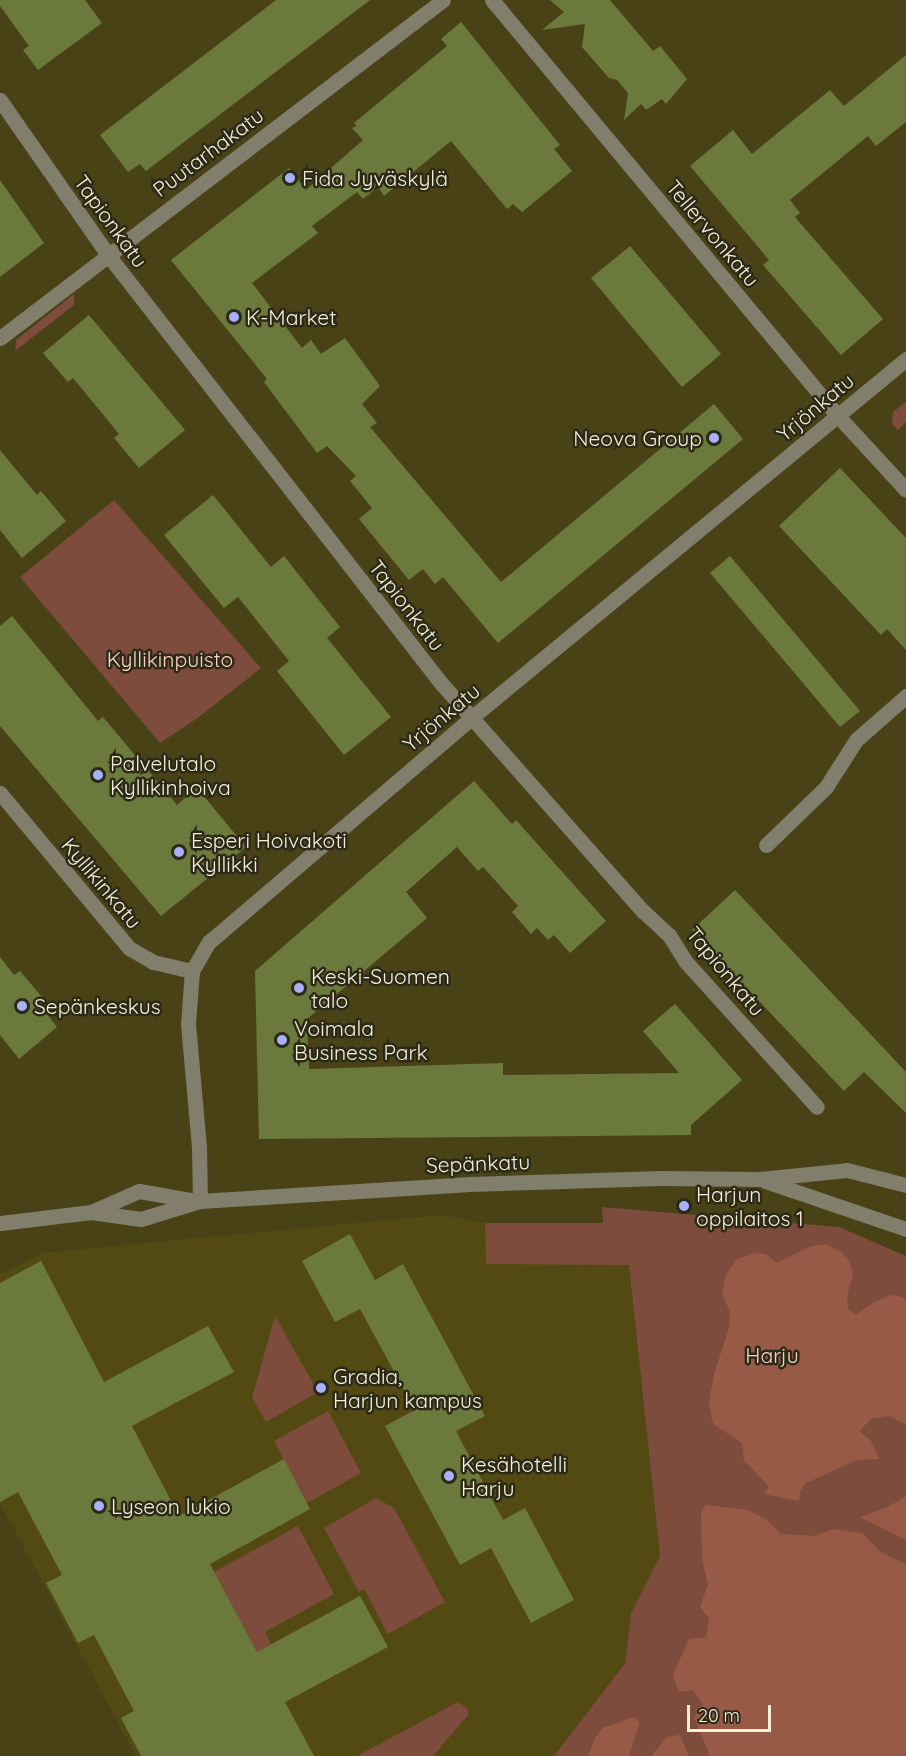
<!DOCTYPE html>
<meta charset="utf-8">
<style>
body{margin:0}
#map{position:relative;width:906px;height:1756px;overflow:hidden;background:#4a4217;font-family:Quicksand,sans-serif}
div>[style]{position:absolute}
.built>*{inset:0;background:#524913}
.green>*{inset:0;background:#7d4c3c}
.forest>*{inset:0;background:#975a46}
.building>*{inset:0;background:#6c793c}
.minor>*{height:15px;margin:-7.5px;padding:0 7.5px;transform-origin:7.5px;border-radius:7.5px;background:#817e6b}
.dots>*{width:16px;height:16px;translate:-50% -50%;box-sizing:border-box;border:3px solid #2c2917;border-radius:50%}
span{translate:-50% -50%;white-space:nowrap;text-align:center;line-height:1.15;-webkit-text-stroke:5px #2c2917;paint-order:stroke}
.street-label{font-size:21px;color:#f3f0d8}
.poi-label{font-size:21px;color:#f3f0d8}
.left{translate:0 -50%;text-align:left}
.right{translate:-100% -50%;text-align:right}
.park-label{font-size:21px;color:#f7d1c4}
.scale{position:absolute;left:687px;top:1705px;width:84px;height:27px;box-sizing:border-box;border:3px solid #f3f0d8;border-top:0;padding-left:8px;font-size:18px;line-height:21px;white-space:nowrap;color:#f3f0d8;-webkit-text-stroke:4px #2c2917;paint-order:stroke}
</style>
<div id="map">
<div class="built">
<div style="clip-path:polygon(441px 1215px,485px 1223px,487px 1264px,629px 1264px,660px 1556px,631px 1613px,625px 1662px,554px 1756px,136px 1756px,0 1503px,0 1274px,42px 1253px)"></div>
</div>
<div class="green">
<div style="clip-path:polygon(74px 294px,74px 305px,15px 351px,16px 340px)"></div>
<div style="clip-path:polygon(906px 402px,906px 422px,898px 430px,892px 424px,893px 412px)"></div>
<div style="clip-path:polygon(114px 500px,261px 668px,199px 717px,160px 743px,20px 577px)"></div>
<div style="clip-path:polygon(602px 1207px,839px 1227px,906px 1256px,906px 1756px,554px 1756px,625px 1663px,631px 1613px,660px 1556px,629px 1265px,486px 1264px,485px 1223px,603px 1223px)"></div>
<div style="clip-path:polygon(275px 1316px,318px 1392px,266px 1422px,252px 1398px)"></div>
<div style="clip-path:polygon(328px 1411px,361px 1473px,307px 1503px,274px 1441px)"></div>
<div style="clip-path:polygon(376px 1498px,394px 1508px,445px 1602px,388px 1634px,364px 1589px,359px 1592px,324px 1528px)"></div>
<div style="clip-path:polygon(298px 1526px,334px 1594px,265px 1632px,271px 1644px,257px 1652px,214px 1572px)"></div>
<div style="clip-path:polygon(458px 1702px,468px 1709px,468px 1715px,433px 1756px,357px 1756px)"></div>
</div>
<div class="forest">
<div style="clip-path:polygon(825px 1244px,840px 1251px,849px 1261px,853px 1274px,847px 1296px,848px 1309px,856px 1314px,876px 1301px,891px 1295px,903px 1297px,906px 1302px,906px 1425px,890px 1416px,871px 1419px,859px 1431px,871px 1441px,880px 1459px,857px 1460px,806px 1483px,800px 1491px,799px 1501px,764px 1494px,769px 1487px,744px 1460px,742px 1443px,713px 1424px,709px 1403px,714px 1374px,729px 1328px,730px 1311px,722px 1295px,725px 1276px,737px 1259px,755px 1253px,766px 1254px,777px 1263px,809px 1247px)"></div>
<div style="clip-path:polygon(906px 1496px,906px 1540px,860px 1517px,888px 1507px)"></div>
<div style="clip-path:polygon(706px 1505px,748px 1510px,766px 1519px,781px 1534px,815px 1536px,833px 1529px,862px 1533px,882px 1553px,906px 1564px,906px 1756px,710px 1756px,694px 1718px,703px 1705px,693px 1690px,679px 1692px,673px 1675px,689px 1639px,706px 1637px,709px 1618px,700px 1607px,708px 1585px,702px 1559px,701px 1512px)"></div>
<div style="clip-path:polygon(633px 1717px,640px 1722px,629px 1756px,588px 1756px,595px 1738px,603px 1728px)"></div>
<div style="clip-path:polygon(680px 1735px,689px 1756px,651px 1756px,667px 1737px)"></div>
</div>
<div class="building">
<div style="clip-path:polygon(0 0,85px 0,102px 23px,38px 70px,23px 50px,29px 46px,0 6px)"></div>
<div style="clip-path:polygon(276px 0,370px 0,146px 171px,140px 164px,128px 172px,100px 135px)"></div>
<div style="clip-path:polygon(550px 0,610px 0,653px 51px,660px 46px,687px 79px,666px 104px,662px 99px,646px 110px,641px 104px,624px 120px,628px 93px,617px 80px,609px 78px,582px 47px,585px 24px,542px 30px,564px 12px)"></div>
<div style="clip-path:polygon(461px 22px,560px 145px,554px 149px,572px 171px,522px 212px,513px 204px,507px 209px,451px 141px,384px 196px,378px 187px,363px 199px,357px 192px,312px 226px,318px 233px,252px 283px,302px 348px,311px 340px,321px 354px,345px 338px,380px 386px,362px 404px,377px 423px,370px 427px,501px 582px,714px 404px,743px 439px,498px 643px,443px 577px,435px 584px,423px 569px,409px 580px,359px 519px,372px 508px,350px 481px,356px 476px,327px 446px,317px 453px,264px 382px,267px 379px,171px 260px,289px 168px,306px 190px,363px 140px,352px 128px,357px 126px,354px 123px,447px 46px,441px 39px)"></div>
<div style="clip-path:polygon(906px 55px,906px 122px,876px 146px,868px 136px,790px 200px,800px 213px,795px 217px,883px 319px,841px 355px,763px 265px,769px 260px,690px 166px,733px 130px,752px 154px,830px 90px,844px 106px)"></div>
<div style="clip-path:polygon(0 180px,44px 243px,0 277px)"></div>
<div style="clip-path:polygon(630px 246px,721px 354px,682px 387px,591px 278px)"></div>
<div style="clip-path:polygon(89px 315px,185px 430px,139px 468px,114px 438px,119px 434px,73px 378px,68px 382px,43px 353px)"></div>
<div style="clip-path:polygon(0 450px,37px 495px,41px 491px,66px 521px,22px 558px,0 530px)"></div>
<div style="clip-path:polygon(840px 468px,906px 538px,906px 650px,887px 629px,881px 635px,779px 526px)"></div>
<div style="clip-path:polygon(213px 495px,271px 567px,284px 556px,340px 627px,327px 638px,391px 717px,344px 755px,277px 671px,289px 661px,238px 597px,224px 608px,164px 535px)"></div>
<div style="clip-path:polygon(730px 556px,860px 711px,840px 727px,710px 573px)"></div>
<div style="clip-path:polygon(12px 616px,98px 721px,103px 717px,177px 805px,197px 788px,246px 847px,161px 916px,0 726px,0 626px)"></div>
<div style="clip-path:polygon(474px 781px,512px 824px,516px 820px,606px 921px,570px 953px,554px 935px,548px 940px,537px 928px,531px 934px,512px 912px,518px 906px,483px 867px,478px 871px,457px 847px,406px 892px,427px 918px,307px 1019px,309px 1069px,503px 1063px,503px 1075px,679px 1073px,643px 1031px,675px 1004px,742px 1080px,691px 1125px,691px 1135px,259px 1139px,255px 971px)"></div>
<div style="clip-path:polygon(735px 890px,906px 1072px,906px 1113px,864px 1072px,844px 1091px,692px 930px)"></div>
<div style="clip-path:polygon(0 957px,14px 975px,20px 971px,48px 1004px,42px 1008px,57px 1027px,19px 1059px,0 1035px)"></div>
<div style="clip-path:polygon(350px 1234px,375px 1280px,403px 1264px,485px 1416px,456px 1431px,503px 1520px,525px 1508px,574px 1600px,531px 1623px,491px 1548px,460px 1565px,385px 1426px,415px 1410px,360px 1309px,335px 1322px,302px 1261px)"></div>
<div style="clip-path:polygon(41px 1261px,104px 1382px,208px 1326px,234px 1372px,132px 1426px,179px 1516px,284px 1459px,310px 1509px,210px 1564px,257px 1652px,360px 1596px,388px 1647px,285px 1702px,314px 1756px,141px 1756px,121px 1718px,134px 1711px,94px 1635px,78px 1643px,46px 1583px,62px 1575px,18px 1492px,0 1502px,0 1283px)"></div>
</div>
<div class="minor">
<div style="left:492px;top:0;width:541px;rotate:50.25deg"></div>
<div style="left:838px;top:416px;width:100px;rotate:47.4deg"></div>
<div style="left:0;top:100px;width:189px;rotate:55.1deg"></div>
<div style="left:108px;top:255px;width:542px;rotate:52.12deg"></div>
<div style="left:441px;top:683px;width:305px;rotate:48.5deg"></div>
<div style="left:643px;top:911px;width:35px;rotate:43deg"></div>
<div style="left:669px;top:935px;width:32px;rotate:58deg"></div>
<div style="left:686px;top:962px;width:195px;rotate:47.9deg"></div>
<div style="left:0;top:338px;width:557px;rotate:-37.34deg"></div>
<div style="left:0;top:793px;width:202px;rotate:50.2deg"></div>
<div style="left:129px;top:948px;width:28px;rotate:30deg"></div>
<div style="left:153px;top:962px;width:40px;rotate:13deg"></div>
<div style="left:766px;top:845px;width:83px;rotate:-44deg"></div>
<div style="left:826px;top:787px;width:56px;rotate:-57.4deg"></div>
<div style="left:856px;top:740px;width:67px;rotate:-41.3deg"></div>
<div style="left:765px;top:1181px;width:149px;rotate:18.8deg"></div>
<div style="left:200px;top:1201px;width:54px;rotate:-91.1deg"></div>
<div style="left:199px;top:1147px;width:123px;rotate:-95.1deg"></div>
<div style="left:188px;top:1024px;width:53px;rotate:-85.7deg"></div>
<div style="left:192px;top:971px;width:34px;rotate:-60deg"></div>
<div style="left:209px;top:942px;width:345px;rotate:-40.5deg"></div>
<div style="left:471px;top:718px;width:564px;rotate:-39.53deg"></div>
<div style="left:91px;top:1212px;width:52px;rotate:-23.6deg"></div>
<div style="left:139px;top:1191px;width:59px;rotate:9.8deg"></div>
<div style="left:0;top:1223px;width:92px;rotate:-6.9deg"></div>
<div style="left:91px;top:1212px;width:50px;rotate:8deg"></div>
<div style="left:141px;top:1219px;width:62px;rotate:-17deg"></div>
<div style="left:200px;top:1201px;width:271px;rotate:-3.6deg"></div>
<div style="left:470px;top:1184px;width:191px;rotate:-1.8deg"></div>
<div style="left:661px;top:1178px;width:98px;rotate:0.6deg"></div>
<div style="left:759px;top:1179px;width:88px;rotate:-5.8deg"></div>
<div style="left:847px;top:1170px;width:61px;rotate:14.3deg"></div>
</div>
<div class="dots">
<div style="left:290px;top:178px;background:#a9b0fc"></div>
<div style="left:234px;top:317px;background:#a9b0fc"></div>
<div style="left:714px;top:438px;background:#a9b0fc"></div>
<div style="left:98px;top:775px;background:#a9b0fc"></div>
<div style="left:179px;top:852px;background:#a9b0fc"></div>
<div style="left:299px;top:988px;background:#a9b0fc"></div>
<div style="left:22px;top:1006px;background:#a9b0fc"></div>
<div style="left:282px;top:1040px;background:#a9b0fc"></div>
<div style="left:684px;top:1206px;background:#a9b0fc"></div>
<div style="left:321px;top:1388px;background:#a9b0fc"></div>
<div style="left:449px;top:1476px;background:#a9b0fc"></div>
<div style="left:99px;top:1506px;background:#a9b0fc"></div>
</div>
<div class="street-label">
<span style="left:208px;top:152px;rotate:-37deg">Puutarhakatu</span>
<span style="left:111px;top:221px;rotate:54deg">Tapionkatu</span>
<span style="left:713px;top:233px;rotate:50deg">Tellervonkatu</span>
<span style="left:815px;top:407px;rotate:-40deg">Yrjönkatu</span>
<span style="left:407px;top:605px;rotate:52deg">Tapionkatu</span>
<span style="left:441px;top:717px;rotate:-40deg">Yrjönkatu</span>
<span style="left:102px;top:883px;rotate:50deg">Kyllikinkatu</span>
<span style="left:726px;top:971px;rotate:50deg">Tapionkatu</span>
<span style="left:478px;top:1163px;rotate:-2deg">Sepänkatu</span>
</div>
<div class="poi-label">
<span class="left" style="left:302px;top:178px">Fida Jyväskylä</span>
<span class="left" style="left:246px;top:317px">K-Market</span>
<span class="right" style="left:702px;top:438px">Neova Group</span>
<span class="left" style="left:110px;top:775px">Palvelutalo<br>Kyllikinhoiva</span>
<span class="left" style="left:191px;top:852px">Esperi Hoivakoti<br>Kyllikki</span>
<span class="left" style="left:311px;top:988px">Keski-Suomen<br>talo</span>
<span class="left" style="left:34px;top:1006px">Sepänkeskus</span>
<span class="left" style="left:294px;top:1040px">Voimala<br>Business Park</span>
<span class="left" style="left:696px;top:1206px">Harjun<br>oppilaitos 1</span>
<span class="left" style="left:333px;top:1388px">Gradia,<br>Harjun kampus</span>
<span class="left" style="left:461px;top:1476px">Kesähotelli<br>Harju</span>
<span class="left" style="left:111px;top:1506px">Lyseon lukio</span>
</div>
<div class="park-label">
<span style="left:170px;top:659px">Kyllikinpuisto</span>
<span style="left:772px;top:1355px">Harju</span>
</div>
<div class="scale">20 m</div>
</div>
